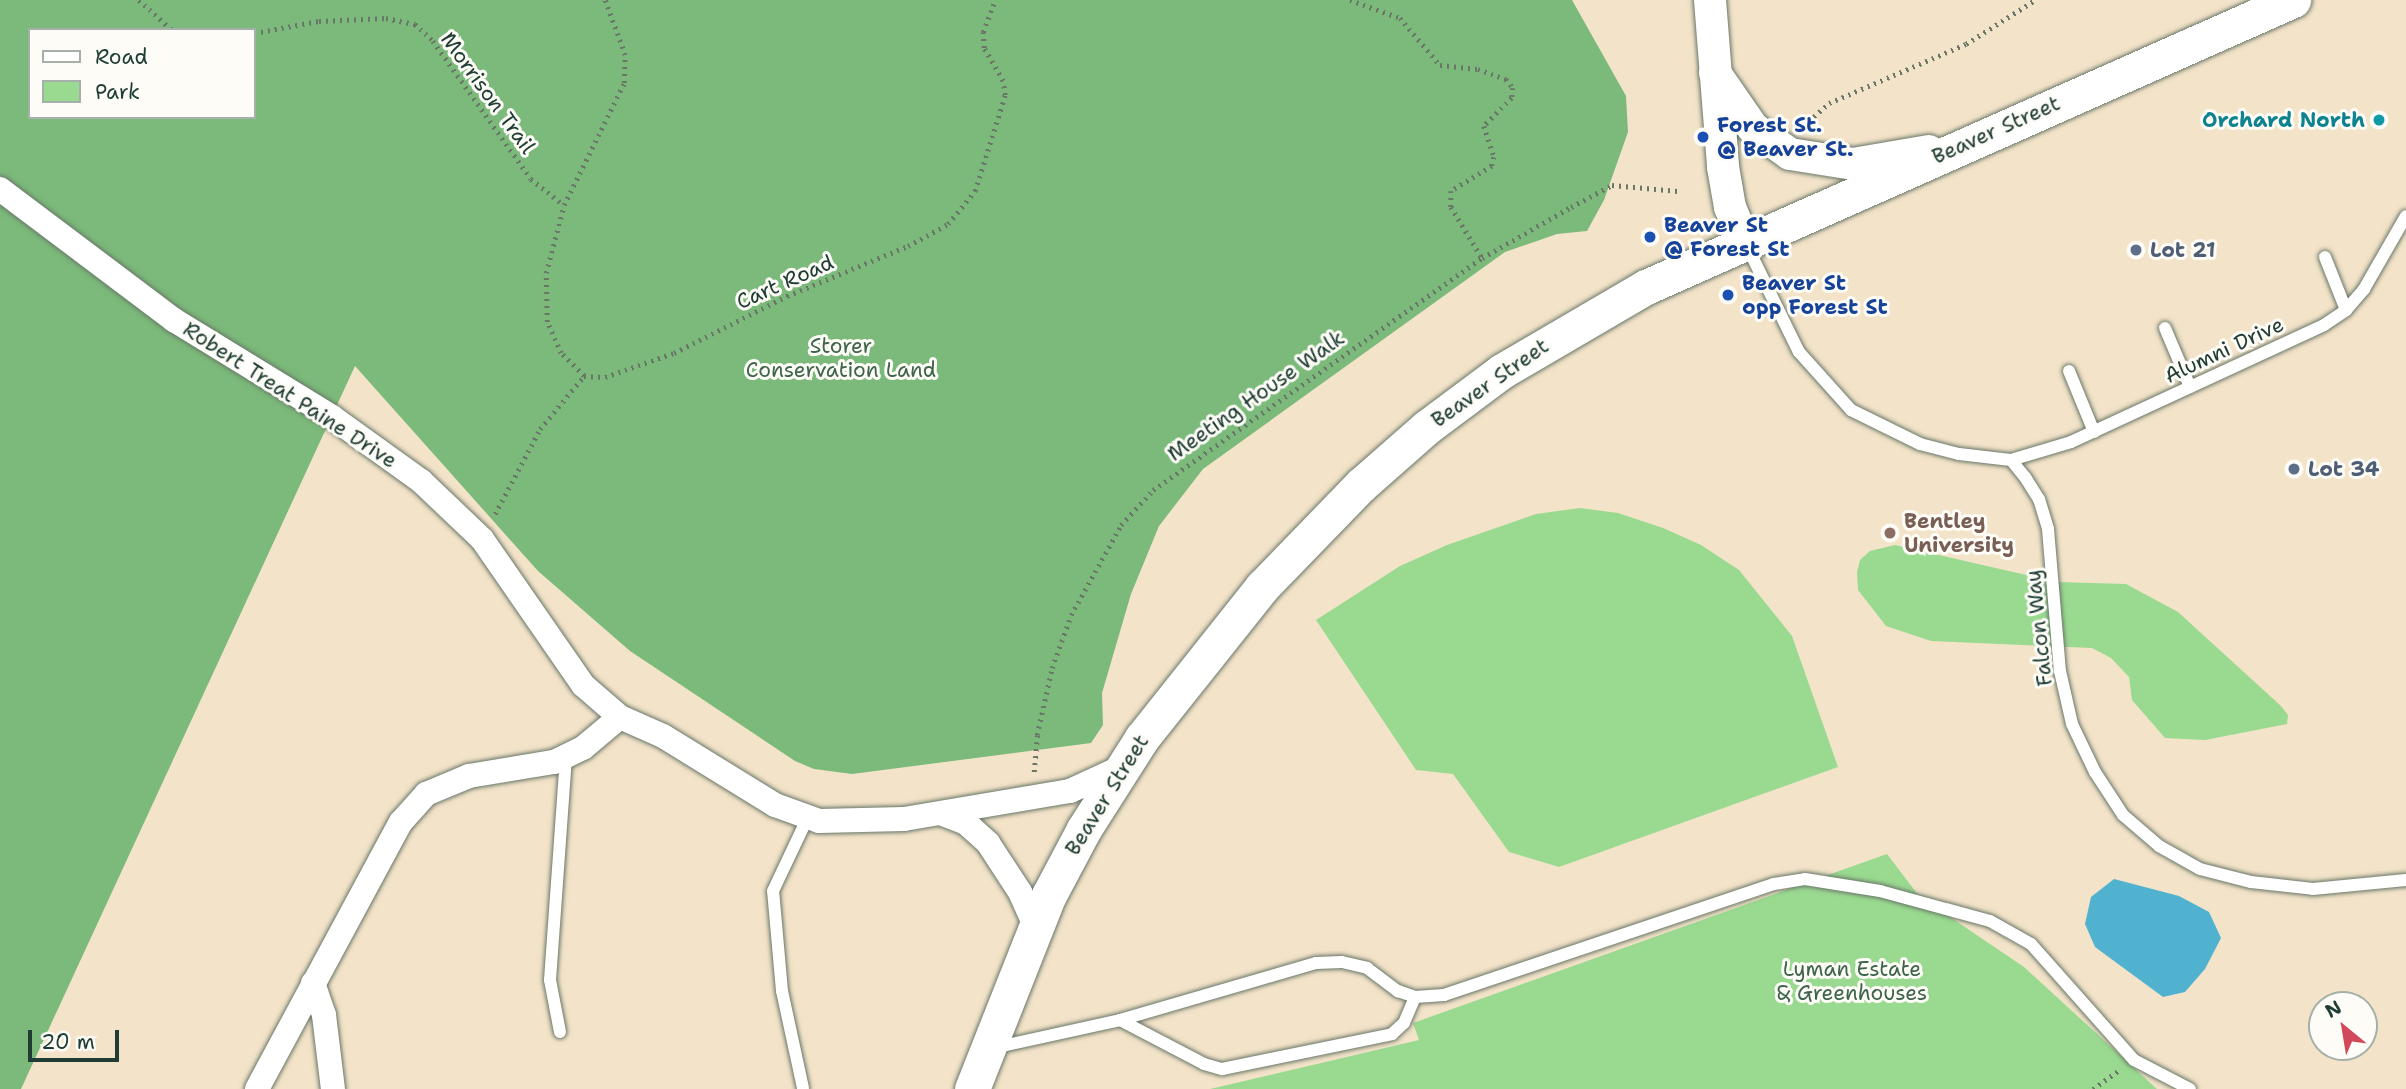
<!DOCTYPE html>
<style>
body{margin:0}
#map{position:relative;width:2406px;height:1089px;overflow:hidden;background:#f3e3c9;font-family:"Shantell Sans",sans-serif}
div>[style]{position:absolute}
.green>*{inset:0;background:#9ada90}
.forest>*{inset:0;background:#7bba7a}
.water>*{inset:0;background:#51b2d0}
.path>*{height:4.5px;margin-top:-2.25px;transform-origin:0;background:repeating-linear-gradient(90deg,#697768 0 2px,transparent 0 7px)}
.roads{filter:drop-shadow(0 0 2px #697768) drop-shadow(0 0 2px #697768)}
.service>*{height:12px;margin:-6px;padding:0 6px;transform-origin:6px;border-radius:6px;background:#fff}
.minor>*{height:24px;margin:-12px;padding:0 12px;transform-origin:12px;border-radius:12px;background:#fff}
.tertiary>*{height:32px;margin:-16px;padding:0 16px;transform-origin:16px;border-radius:16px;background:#fff}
.secondary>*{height:35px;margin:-17.5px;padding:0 17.5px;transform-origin:17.5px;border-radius:17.5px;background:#fff}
.dots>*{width:19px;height:19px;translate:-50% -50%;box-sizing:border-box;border:4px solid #fdfcf7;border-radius:50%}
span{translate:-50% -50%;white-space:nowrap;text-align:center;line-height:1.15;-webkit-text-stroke:6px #fdfcf7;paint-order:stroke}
.street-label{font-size:21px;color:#1f3d34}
.culture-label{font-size:21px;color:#0d838f;font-weight:700}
.right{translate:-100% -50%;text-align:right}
.transit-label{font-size:21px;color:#164399;font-weight:700}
.left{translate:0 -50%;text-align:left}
.service-label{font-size:21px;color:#4e5e75;font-weight:700}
.park-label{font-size:21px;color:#3e644b}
.education-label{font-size:21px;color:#785e54;font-weight:700}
.legend{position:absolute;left:28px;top:28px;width:228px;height:91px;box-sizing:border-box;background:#fdfcf7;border:2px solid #a4b0a9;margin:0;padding:9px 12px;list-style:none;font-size:21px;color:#1f3d34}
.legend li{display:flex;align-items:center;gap:14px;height:35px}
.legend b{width:35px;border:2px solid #a4b0a9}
.north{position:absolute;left:2308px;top:991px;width:70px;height:70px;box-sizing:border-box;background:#fdfcf7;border:2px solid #a4b0a9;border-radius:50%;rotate:330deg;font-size:19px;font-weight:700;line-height:28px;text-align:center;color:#1f3d34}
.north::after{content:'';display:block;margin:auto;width:24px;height:32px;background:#d1495b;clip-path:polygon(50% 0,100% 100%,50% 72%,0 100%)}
.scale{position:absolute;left:28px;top:1030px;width:91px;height:32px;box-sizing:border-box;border:4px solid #1f3d34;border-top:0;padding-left:9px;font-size:21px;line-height:24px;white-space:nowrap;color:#1f3d34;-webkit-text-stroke:5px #fdfcf7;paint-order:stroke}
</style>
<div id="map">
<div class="green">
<div style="clip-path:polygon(1580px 508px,1618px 513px,1663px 528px,1701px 545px,1739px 570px,1792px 636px,1838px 767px,1559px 867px,1509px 852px,1453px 774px,1416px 770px,1316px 620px,1400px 566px,1447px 545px,1536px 514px)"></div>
<div style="clip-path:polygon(1895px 545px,2057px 582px,2126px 584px,2178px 612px,2281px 706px,2288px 715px,2287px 724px,2205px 740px,2165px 738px,2132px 700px,2129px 677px,2111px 658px,2092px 648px,1931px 641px,1886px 626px,1858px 590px,1857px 572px,1860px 560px,1870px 551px)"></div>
<div style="clip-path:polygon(1887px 854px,1919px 896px,2024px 967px,2157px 1089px,1210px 1089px,1419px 1040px,1413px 1023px)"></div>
</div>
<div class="forest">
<div style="clip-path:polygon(evenodd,0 0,1572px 0,1626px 96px,1628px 132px,1604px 200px,1587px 231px,1557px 234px,1505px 252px,1203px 469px,1159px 526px,1131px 594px,1102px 693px,1103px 725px,1091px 743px,852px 774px,814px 769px,795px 761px,630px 651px,538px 571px,355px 366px,21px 1089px,0 1089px,0 0,30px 30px,254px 30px,254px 117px,30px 117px,30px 30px)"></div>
</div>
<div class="water">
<div style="clip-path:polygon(2114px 879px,2179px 896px,2209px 912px,2221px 938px,2205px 969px,2185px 992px,2163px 997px,2095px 947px,2085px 924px,2091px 897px)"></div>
</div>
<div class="path">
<div style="left:139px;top:0;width:45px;rotate:42.3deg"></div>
<div style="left:1350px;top:0;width:53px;rotate:19.8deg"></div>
<div style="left:1400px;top:18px;width:62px;rotate:49.6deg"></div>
<div style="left:1440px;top:65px;width:38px;rotate:6deg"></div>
<div style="left:1478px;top:69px;width:30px;rotate:20deg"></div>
<div style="left:1506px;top:79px;width:11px;rotate:52deg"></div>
<div style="left:1513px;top:88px;width:10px;rotate:96deg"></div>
<div style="left:1512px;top:98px;width:40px;rotate:135deg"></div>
<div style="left:1484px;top:126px;width:33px;rotate:72deg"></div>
<div style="left:1494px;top:157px;width:9px;rotate:103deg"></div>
<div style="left:1492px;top:166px;width:48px;rotate:148.6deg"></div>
<div style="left:1451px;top:191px;width:16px;rotate:90deg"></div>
<div style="left:1451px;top:207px;width:60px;rotate:58.7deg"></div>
<div style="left:254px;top:33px;width:66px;rotate:-10.5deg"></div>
<div style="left:319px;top:21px;width:67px;rotate:-2.6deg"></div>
<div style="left:386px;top:18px;width:30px;rotate:12deg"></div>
<div style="left:415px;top:24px;width:25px;rotate:43deg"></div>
<div style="left:433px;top:41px;width:169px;rotate:54.6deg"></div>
<div style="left:531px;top:179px;width:42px;rotate:38.2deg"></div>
<div style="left:1803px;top:126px;width:35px;rotate:-41deg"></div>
<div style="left:1829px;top:103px;width:149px;rotate:-23.3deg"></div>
<div style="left:1966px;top:44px;width:82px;rotate:-32.5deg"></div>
<div style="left:584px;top:376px;width:33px;rotate:-135deg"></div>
<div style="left:561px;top:353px;width:34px;rotate:-114deg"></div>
<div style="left:547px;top:322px;width:49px;rotate:-91.2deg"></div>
<div style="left:546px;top:273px;width:70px;rotate:-75.2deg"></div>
<div style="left:564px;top:205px;width:136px;rotate:-63.8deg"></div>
<div style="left:624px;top:83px;width:28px;rotate:-88deg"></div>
<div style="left:625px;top:55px;width:59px;rotate:-110deg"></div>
<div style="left:495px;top:514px;width:96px;rotate:-62.1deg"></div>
<div style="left:540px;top:429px;width:69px;rotate:-50.3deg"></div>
<div style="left:584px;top:376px;width:21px;rotate:3deg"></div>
<div style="left:605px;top:377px;width:73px;rotate:-19.2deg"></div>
<div style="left:674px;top:353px;width:127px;rotate:-26.8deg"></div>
<div style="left:787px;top:296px;width:131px;rotate:-22.5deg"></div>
<div style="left:908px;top:246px;width:46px;rotate:-28.8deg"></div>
<div style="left:948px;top:224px;width:43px;rotate:-50.7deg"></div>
<div style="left:975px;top:191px;width:101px;rotate:-72.6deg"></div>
<div style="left:1005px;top:95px;width:14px;rotate:-98deg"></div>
<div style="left:1003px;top:81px;width:38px;rotate:-120deg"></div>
<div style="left:984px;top:48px;width:16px;rotate:-94deg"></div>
<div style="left:983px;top:32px;width:34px;rotate:-69deg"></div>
<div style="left:1034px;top:772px;width:37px;rotate:-85deg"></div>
<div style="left:1037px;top:735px;width:69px;rotate:-77.4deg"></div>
<div style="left:1052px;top:668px;width:56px;rotate:-70.3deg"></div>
<div style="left:1071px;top:615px;width:103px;rotate:-60.9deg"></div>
<div style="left:1121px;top:525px;width:47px;rotate:-47.6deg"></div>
<div style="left:1153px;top:490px;width:403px;rotate:-35.2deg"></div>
<div style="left:1482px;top:258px;width:103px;rotate:-29.8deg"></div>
<div style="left:1571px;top:207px;width:47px;rotate:-28.2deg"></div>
<div style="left:1612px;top:185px;width:66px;rotate:5.2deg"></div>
<div style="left:2093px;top:1089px;width:31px;rotate:-36deg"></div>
</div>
<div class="roads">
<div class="service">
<div style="left:1746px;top:244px;width:120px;rotate:63.9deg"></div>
<div style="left:1799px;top:352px;width:78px;rotate:48.1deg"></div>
<div style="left:1851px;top:410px;width:77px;rotate:26.2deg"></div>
<div style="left:1920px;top:444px;width:40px;rotate:14.4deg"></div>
<div style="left:1959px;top:454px;width:52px;rotate:6.6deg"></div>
<div style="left:2011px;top:460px;width:22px;rotate:51deg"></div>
<div style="left:2025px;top:477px;width:26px;rotate:58deg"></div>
<div style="left:2039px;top:499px;width:31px;rotate:73deg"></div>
<div style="left:2048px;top:529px;width:143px;rotate:85.2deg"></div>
<div style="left:2060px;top:671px;width:54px;rotate:77.2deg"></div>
<div style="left:2072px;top:724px;width:53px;rotate:64.4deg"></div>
<div style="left:2095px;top:772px;width:51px;rotate:56.9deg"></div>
<div style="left:2123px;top:815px;width:48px;rotate:40.7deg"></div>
<div style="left:2159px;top:846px;width:47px;rotate:29.3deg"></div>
<div style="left:2200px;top:869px;width:53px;rotate:14.3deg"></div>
<div style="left:2251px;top:882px;width:62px;rotate:6.4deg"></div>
<div style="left:2313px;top:889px;width:93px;rotate:-5.5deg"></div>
<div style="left:2325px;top:257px;width:57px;rotate:68.4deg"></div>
<div style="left:2165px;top:328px;width:64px;rotate:67deg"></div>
<div style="left:2069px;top:371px;width:66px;rotate:67.7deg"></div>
<div style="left:2011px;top:460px;width:63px;rotate:-16.7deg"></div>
<div style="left:2071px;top:442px;width:279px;rotate:-24.8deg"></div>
<div style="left:2324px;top:325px;width:27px;rotate:-34deg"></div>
<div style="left:2346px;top:310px;width:28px;rotate:-49deg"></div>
<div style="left:2364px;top:289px;width:84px;rotate:-60.1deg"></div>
<div style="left:1120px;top:1020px;width:95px;rotate:27.6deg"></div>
<div style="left:1204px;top:1064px;width:19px;rotate:16deg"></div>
<div style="left:1222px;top:1069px;width:174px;rotate:-11.6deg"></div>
<div style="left:1392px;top:1034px;width:16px;rotate:-43deg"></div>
<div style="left:1404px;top:1023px;width:28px;rotate:-67deg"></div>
<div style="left:560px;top:1032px;width:53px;rotate:-100.9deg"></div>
<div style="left:550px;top:980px;width:225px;rotate:-85.9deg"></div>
<div style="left:993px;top:1048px;width:130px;rotate:-12.4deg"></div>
<div style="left:1120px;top:1020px;width:204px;rotate:-16.2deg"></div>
<div style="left:1316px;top:963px;width:26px;rotate:-2deg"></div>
<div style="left:1342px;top:962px;width:26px;rotate:13deg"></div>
<div style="left:1367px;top:968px;width:39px;rotate:37deg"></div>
<div style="left:1398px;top:991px;width:18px;rotate:19deg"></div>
<div style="left:1415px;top:997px;width:29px;rotate:-4deg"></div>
<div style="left:1444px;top:995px;width:348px;rotate:-18.6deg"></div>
<div style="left:1774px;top:884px;width:31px;rotate:-9deg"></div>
<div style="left:1805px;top:879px;width:76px;rotate:9.1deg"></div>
<div style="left:1880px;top:891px;width:114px;rotate:15.3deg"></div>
<div style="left:1990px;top:921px;width:47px;rotate:29.3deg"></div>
<div style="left:2031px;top:944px;width:155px;rotate:48.4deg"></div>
<div style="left:2134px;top:1060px;width:63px;rotate:27.4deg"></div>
<div style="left:803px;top:1088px;width:99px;rotate:-102.2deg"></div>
<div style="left:782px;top:991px;width:100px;rotate:-95.1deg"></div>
<div style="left:773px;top:891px;width:82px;rotate:-64.7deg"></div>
</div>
<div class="minor">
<div style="left:0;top:189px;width:218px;rotate:37deg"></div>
<div style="left:174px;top:320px;width:185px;rotate:31.5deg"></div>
<div style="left:332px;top:417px;width:110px;rotate:35.7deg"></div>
<div style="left:421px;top:481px;width:84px;rotate:43.6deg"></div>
<div style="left:482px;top:539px;width:178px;rotate:55.3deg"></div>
<div style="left:583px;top:685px;width:49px;rotate:40.9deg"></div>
<div style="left:620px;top:717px;width:47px;rotate:23.8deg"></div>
<div style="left:663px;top:736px;width:132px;rotate:31.6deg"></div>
<div style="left:775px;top:805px;width:47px;rotate:20deg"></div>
<div style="left:819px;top:821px;width:85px;rotate:-1.3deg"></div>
<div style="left:904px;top:819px;width:168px;rotate:-9.6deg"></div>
<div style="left:1070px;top:791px;width:55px;rotate:-24.7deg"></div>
<div style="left:943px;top:814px;width:25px;rotate:21deg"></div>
<div style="left:966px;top:823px;width:30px;rotate:42deg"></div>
<div style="left:988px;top:843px;width:59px;rotate:56.9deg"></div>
<div style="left:1020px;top:892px;width:36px;rotate:66deg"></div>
<div style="left:313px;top:983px;width:34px;rotate:71deg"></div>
<div style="left:324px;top:1015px;width:75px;rotate:83.1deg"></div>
<div style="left:257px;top:1089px;width:303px;rotate:-61.7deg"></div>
<div style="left:401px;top:822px;width:38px;rotate:-48deg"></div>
<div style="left:426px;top:794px;width:47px;rotate:-22.7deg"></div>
<div style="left:469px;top:776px;width:86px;rotate:-9.4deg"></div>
<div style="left:554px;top:762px;width:32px;rotate:-26deg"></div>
<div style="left:583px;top:748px;width:48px;rotate:-40deg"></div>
</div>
<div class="tertiary">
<div style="left:1710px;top:0;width:168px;rotate:85.5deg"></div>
<div style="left:1723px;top:167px;width:41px;rotate:80.1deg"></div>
<div style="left:1730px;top:207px;width:37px;rotate:68deg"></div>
<div style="left:1715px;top:73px;width:67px;rotate:55.4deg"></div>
<div style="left:1753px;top:128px;width:45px;rotate:35.1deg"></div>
<div style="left:1790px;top:154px;width:64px;rotate:9deg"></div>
<div style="left:1853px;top:164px;width:77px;rotate:-9.7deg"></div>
</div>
<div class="secondary">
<div style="left:972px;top:1089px;width:209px;rotate:-68.4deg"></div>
<div style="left:1049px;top:895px;width:75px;rotate:-62.1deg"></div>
<div style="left:1084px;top:829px;width:108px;rotate:-57.5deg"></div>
<div style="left:1142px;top:738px;width:193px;rotate:-51.5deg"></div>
<div style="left:1262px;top:587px;width:142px;rotate:-45.9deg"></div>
<div style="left:1361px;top:485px;width:88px;rotate:-41.3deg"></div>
<div style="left:1427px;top:427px;width:94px;rotate:-36.7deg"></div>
<div style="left:1502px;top:371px;width:167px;rotate:-30.3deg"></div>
<div style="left:1646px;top:287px;width:708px;rotate:-23.92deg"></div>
</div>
</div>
<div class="dots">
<div style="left:2379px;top:120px;background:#0f9aa8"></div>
<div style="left:1703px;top:137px;background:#1a4fb4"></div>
<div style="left:1650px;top:237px;background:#1a4fb4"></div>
<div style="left:2136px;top:250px;background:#5c6f8a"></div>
<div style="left:1728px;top:295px;background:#1a4fb4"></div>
<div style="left:2294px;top:469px;background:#5c6f8a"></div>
<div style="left:1890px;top:533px;background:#8d6e63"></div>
</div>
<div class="street-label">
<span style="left:488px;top:93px;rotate:54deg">Morrison Trail</span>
<span style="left:1996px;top:130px;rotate:-24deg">Beaver Street</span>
<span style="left:785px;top:282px;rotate:-24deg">Cart Road</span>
<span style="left:2224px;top:350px;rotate:-25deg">Alumni Drive</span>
<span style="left:1490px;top:383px;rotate:-35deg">Beaver Street</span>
<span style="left:290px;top:395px;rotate:33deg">Robert Treat Paine Drive</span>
<span style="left:1256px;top:396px;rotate:-35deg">Meeting House Walk</span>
<span style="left:2039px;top:628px;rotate:-96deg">Falcon Way</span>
<span style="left:1107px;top:795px;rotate:-58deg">Beaver Street</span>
</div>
<div class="culture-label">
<span class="right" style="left:2365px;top:120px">Orchard North</span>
</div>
<div class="transit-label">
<span class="left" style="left:1717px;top:137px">Forest St.<br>@ Beaver St.</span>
<span class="left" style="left:1664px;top:237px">Beaver St<br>@ Forest St</span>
<span class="left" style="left:1742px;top:295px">Beaver St<br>opp Forest St</span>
</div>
<div class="service-label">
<span class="left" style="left:2150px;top:250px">Lot 21</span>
<span class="left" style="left:2308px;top:469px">Lot 34</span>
</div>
<div class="park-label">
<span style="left:841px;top:358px">Storer<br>Conservation Land</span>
<span style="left:1852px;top:981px">Lyman Estate<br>&amp; Greenhouses</span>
</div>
<div class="education-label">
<span class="left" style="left:1904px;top:533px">Bentley<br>University</span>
</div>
<ul class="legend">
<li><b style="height:9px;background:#fff"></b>Road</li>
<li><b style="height:19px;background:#9ada90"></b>Park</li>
</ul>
<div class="north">N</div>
<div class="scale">20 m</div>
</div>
